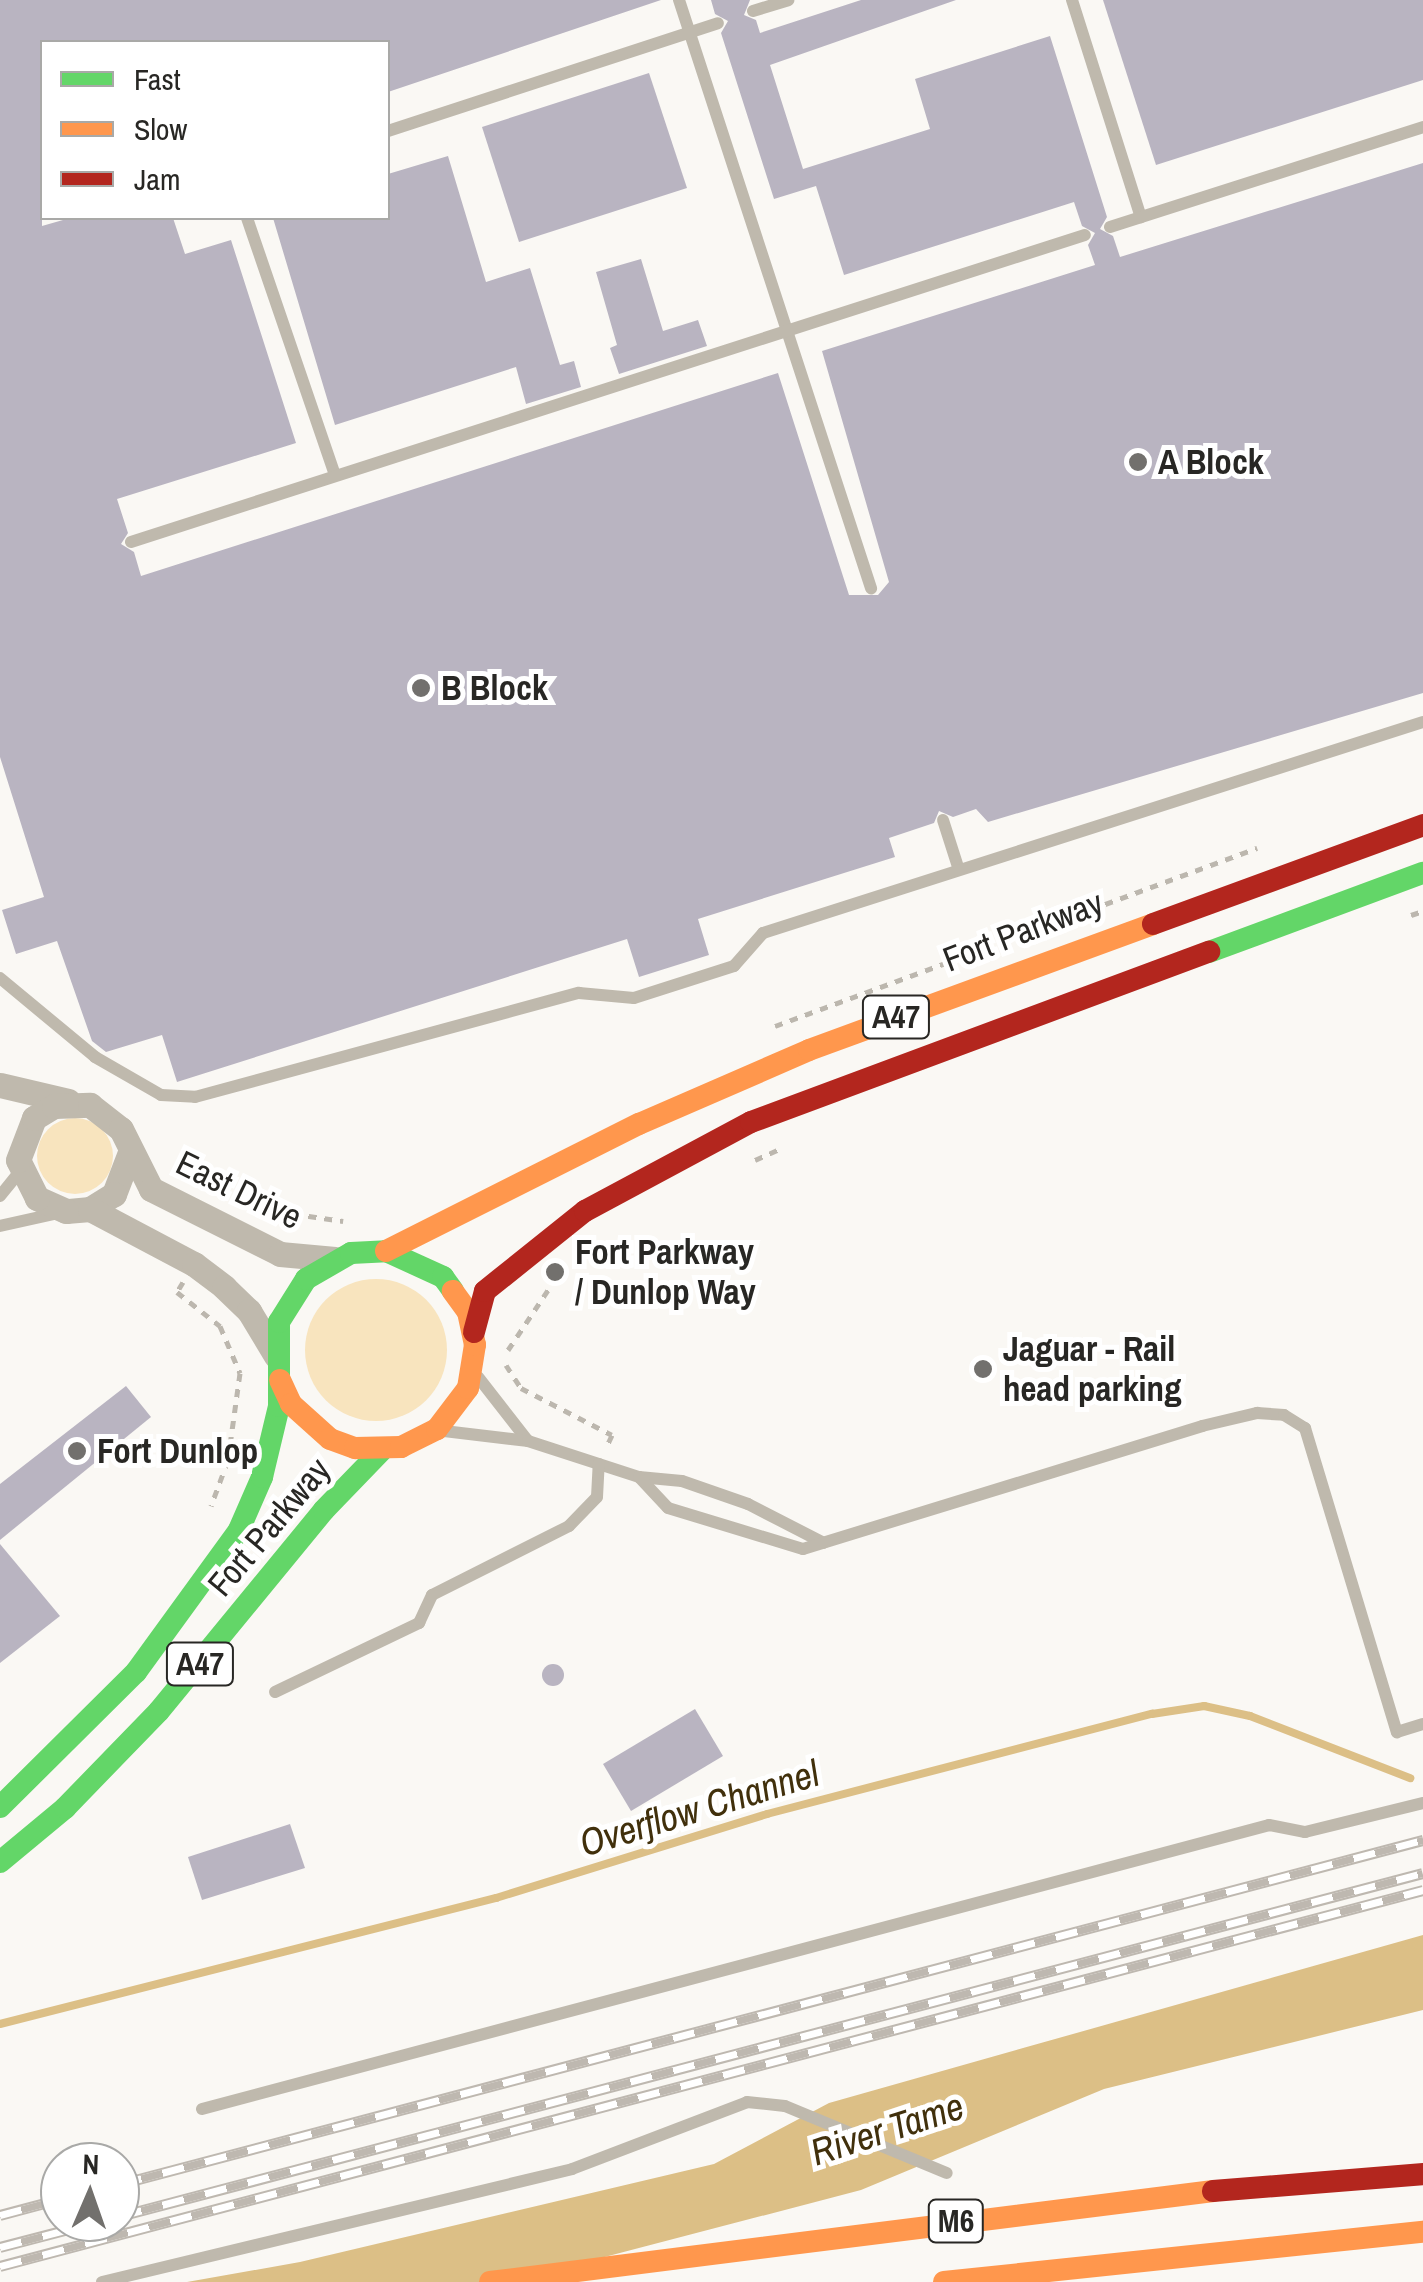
<!DOCTYPE html>
<style>
body{margin:0}
#map{position:relative;width:1423px;height:2282px;overflow:hidden;background:#faf8f4;font-family:"Archivo Narrow",sans-serif}
div>[style]{position:absolute}
.green>*{inset:0;background:#f8e4be}
.round{border-radius:50%}
.water>*{inset:0;background:#dcbf86}
.stream>*{height:8px;margin:-4px;padding:0 4px;transform-origin:4px;border-radius:4px;background:#dcbf86}
.building>*{inset:0;background:#b9b4c1}
.path>*{height:5px;margin-top:-2.5px;transform-origin:0;background:repeating-linear-gradient(90deg,#bcb7ae 0 8px,transparent 0 16px)}
.lane>*{height:12px;margin:-6px;padding:0 6px;transform-origin:6px;border-radius:6px;background:#bfb9ad}
.street>*{height:25px;margin:-12.5px;padding:0 12.5px;transform-origin:12.5px;border-radius:12.5px;background:#bfb9ad}
.fast>*{height:22px;margin:-11px;padding:0 11px;transform-origin:11px;border-radius:11px;background:#63d668}
.slow>*{height:22px;margin:-11px;padding:0 11px;transform-origin:11px;border-radius:11px;background:#ff974d}
.jam>*{height:22px;margin:-11px;padding:0 11px;transform-origin:11px;border-radius:11px;background:#b3261e}
.rail>*{height:11px;margin-top:-5.5px;transform-origin:0;background:repeating-linear-gradient(90deg,#fff 0 22px,#beb8b0 0 44px);box-sizing:border-box;border-block:2px solid #beb8b0}
.dots>*{width:28px;height:28px;translate:-50% -50%;box-sizing:border-box;border:5px solid #fff;border-radius:50%}
span{translate:-50% -50%;white-space:nowrap;text-align:center;line-height:1.15;-webkit-text-stroke:10px #fff;paint-order:stroke}
.shield-label span{padding:2px 8px;background:#fff;border:2px solid;border-radius:8px;-webkit-text-stroke-width:0}
.shield-label{font-size:32px;color:#282724;font-weight:700}
.poi-label{font-size:35px;color:#282724;font-weight:700}
.left{translate:0 -50%;text-align:left}
.street-label{font-size:35px;color:#282724}
.water-label{font-size:38px;color:#41300c;font-style:italic}
.legend{position:absolute;left:40px;top:40px;width:350px;height:180px;box-sizing:border-box;background:#fff;border:2px solid #a9a9a7;margin:0;padding:12px 18px;list-style:none;font-size:30px;color:#282724}
.legend li{display:flex;align-items:center;gap:20px;height:50px}
.legend b{width:50px;border:2px solid #a9a9a7}
.north{position:absolute;left:40px;top:2142px;width:100px;height:100px;box-sizing:border-box;background:#fff;border:2px solid #a9a9a7;border-radius:50%;rotate:2deg;font-size:28px;font-weight:700;line-height:40px;text-align:center;color:#282724}
.north::after{content:'';display:block;margin:auto;width:35px;height:45px;background:#72706d;clip-path:polygon(50% 0,100% 100%,50% 72%,0 100%)}
</style>
<div id="map">
<div class="green">
<div class="round" style="left:37px;top:1118px;width:76px;height:76px"></div>
<div class="round" style="left:305px;top:1279px;width:142px;height:142px"></div>
</div>
<div class="water">
<div style="clip-path:polygon(1423px 1935px,1423px 2010px,1104px 2089px,861px 2190px,509px 2282px,187px 2282px,300px 2262px,714px 2164px,829px 2103px)"></div>
</div>
<div class="stream">
<div style="left:0;top:2024px;width:512px;rotate:-14.25deg"></div>
<div style="left:496px;top:1898px;width:284px;rotate:-17.2deg"></div>
<div style="left:767px;top:1814px;width:398px;rotate:-14.6deg"></div>
<div style="left:1152px;top:1714px;width:53px;rotate:-8.7deg"></div>
<div style="left:1204px;top:1706px;width:47px;rotate:12.3deg"></div>
<div style="left:1250px;top:1716px;width:172px;rotate:21.2deg"></div>
</div>
<div class="building">
<div style="clip-path:polygon(0 0,661px 0,388px 92px,388px 42px,42px 42px,42px 226px,70px 218px,173px 218px,185px 254px,231px 240px,296px 443px,117px 499px,128px 533px,121px 544px,134px 552px,141px 576px,778px 373px,849px 595px,878px 595px,889px 582px,822px 351px,1095px 265px,1088px 245px,1095px 233px,1082px 226px,1074px 202px,844px 275px,816px 186px,774px 199px,721px 33px,728px 21px,715px 14px,711px 0,750px 0,744px 15px,756px 20px,760px 33px,861px 0,956px 0,770px 65px,803px 169px,930px 129px,915px 79px,1050px 36px,1107px 217px,1100px 229px,1113px 236px,1120px 257px,1423px 163px,1423px 693px,988px 822px,976px 809px,953px 817px,939px 811px,934px 823px,889px 838px,895px 857px,698px 919px,709px 955px,639px 977px,627px 939px,177px 1082px,162px 1035px,106px 1052px,92px 1041px,57px 941px,16px 954px,2px 910px,44px 897px,0 757px)"></div>
<div style="clip-path:polygon(1103px 0,1423px 0,1423px 80px,1156px 165px)"></div>
<div style="clip-path:polygon(649px 73px,687px 188px,519px 242px,482px 127px)"></div>
<div style="clip-path:polygon(448px 156px,486px 282px,530px 268px,560px 365px,574px 361px,581px 387px,526px 404px,516px 367px,335px 425px,273px 218px,388px 218px,388px 174px)"></div>
<div style="clip-path:polygon(641px 259px,663px 331px,698px 320px,707px 346px,619px 374px,610px 348px,617px 345px,596px 272px)"></div>
<div style="clip-path:polygon(126px 1386px,151px 1417px,0 1540px,0 1484px)"></div>
<div style="clip-path:polygon(0 1544px,60px 1616px,0 1663px)"></div>
<div class="round" style="left:542px;top:1664px;width:22px;height:22px"></div>
<div style="clip-path:polygon(695px 1709px,723px 1756px,631px 1811px,603px 1764px)"></div>
<div style="clip-path:polygon(290px 1824px,305px 1868px,202px 1900px,188px 1857px)"></div>
</div>
<div class="path">
<div style="left:1411px;top:915px;width:13px;rotate:-18deg"></div>
<div style="left:775px;top:1026px;width:514px;rotate:-20.27deg"></div>
<div style="left:755px;top:1160px;width:30px;rotate:-24deg"></div>
<div style="left:204px;top:1189px;width:6px;rotate:-59deg"></div>
<div style="left:207px;top:1184px;width:60px;rotate:24.8deg"></div>
<div style="left:261px;top:1209px;width:83px;rotate:8.3deg"></div>
<div style="left:183px;top:1282px;width:12px;rotate:121deg"></div>
<div style="left:177px;top:1292px;width:55px;rotate:38.3deg"></div>
<div style="left:220px;top:1326px;width:51px;rotate:66.9deg"></div>
<div style="left:240px;top:1373px;width:88px;rotate:97.9deg"></div>
<div style="left:228px;top:1460px;width:49px;rotate:110.3deg"></div>
<div style="left:508px;top:1350px;width:83px;rotate:-56.3deg"></div>
<div style="left:506px;top:1365px;width:27px;rotate:57deg"></div>
<div style="left:521px;top:1388px;width:102px;rotate:27.3deg"></div>
<div style="left:612px;top:1435px;width:14px;rotate:115deg"></div>
</div>
<div class="lane">
<div style="left:679px;top:0;width:619px;rotate:71.92deg"></div>
<div style="left:1072px;top:0;width:228px;rotate:72.4deg"></div>
<div style="left:753px;top:11px;width:37px;rotate:-17deg"></div>
<div style="left:388px;top:131px;width:347px;rotate:-18.1deg"></div>
<div style="left:247px;top:218px;width:272px;rotate:71.1deg"></div>
<div style="left:1110px;top:227px;width:329px;rotate:-17.7deg"></div>
<div style="left:131px;top:542px;width:1002px;rotate:-17.84deg"></div>
<div style="left:943px;top:820px;width:52px;rotate:72.3deg"></div>
<div style="left:0;top:978px;width:124px;rotate:39.7deg"></div>
<div style="left:95px;top:1057px;width:76px;rotate:29.9deg"></div>
<div style="left:161px;top:1095px;width:34px;rotate:3deg"></div>
<div style="left:195px;top:1097px;width:398px;rotate:-15.2deg"></div>
<div style="left:579px;top:993px;width:55px;rotate:5.2deg"></div>
<div style="left:634px;top:998px;width:105px;rotate:-17.7deg"></div>
<div style="left:734px;top:966px;width:44px;rotate:-48.7deg"></div>
<div style="left:763px;top:933px;width:693px;rotate:-17.73deg"></div>
<div style="left:0;top:1196px;width:32px;rotate:-51deg"></div>
<div style="left:0;top:1226px;width:59px;rotate:-12.6deg"></div>
<div style="left:478px;top:1377px;width:81px;rotate:52deg"></div>
<div style="left:444px;top:1431px;width:85px;rotate:6.8deg"></div>
<div style="left:528px;top:1441px;width:117px;rotate:18deg"></div>
<div style="left:639px;top:1477px;width:43px;rotate:5.3deg"></div>
<div style="left:682px;top:1481px;width:70px;rotate:19.2deg"></div>
<div style="left:748px;top:1504px;width:85px;rotate:27.2deg"></div>
<div style="left:639px;top:1477px;width:42px;rotate:46.9deg"></div>
<div style="left:668px;top:1508px;width:141px;rotate:16.9deg"></div>
<div style="left:803px;top:1549px;width:418px;rotate:-17.1deg"></div>
<div style="left:1202px;top:1426px;width:57px;rotate:-13.3deg"></div>
<div style="left:1257px;top:1413px;width:27px;rotate:4deg"></div>
<div style="left:1284px;top:1415px;width:25px;rotate:32deg"></div>
<div style="left:1305px;top:1428px;width:318px;rotate:73.2deg"></div>
<div style="left:1397px;top:1732px;width:27px;rotate:-17deg"></div>
<div style="left:275px;top:1692px;width:160px;rotate:-25.6deg"></div>
<div style="left:419px;top:1623px;width:31px;rotate:-65deg"></div>
<div style="left:432px;top:1595px;width:153px;rotate:-26.7deg"></div>
<div style="left:569px;top:1526px;width:40px;rotate:-46deg"></div>
<div style="left:597px;top:1497px;width:33px;rotate:-87deg"></div>
<div style="left:202px;top:2109px;width:1104px;rotate:-14.9deg"></div>
<div style="left:1269px;top:1825px;width:37px;rotate:11deg"></div>
<div style="left:1305px;top:1832px;width:122px;rotate:-13.8deg"></div>
<div style="left:102px;top:2282px;width:483px;rotate:-13.5deg"></div>
<div style="left:572px;top:2169px;width:187px;rotate:-20.9deg"></div>
<div style="left:747px;top:2102px;width:38px;rotate:6deg"></div>
<div style="left:785px;top:2106px;width:175px;rotate:22.5deg"></div>
</div>
<div class="street">
<div style="left:0;top:1085px;width:70px;rotate:13.2deg"></div>
<div style="left:129px;top:1155px;width:42px;rotate:111deg"></div>
<div style="left:114px;top:1194px;width:28px;rotate:148deg"></div>
<div style="left:90px;top:1209px;width:24px;rotate:175deg"></div>
<div style="left:66px;top:1211px;width:32px;rotate:-156deg"></div>
<div style="left:37px;top:1198px;width:42px;rotate:-116.6deg"></div>
<div style="left:18px;top:1160px;width:45px;rotate:-69.1deg"></div>
<div style="left:34px;top:1118px;width:23px;rotate:-31deg"></div>
<div style="left:54px;top:1106px;width:36px;rotate:-2deg"></div>
<div style="left:90px;top:1105px;width:39px;rotate:38deg"></div>
<div style="left:121px;top:1129px;width:67px;rotate:63.4deg"></div>
<div style="left:151px;top:1189px;width:144px;rotate:26.7deg"></div>
<div style="left:280px;top:1254px;width:55px;rotate:5.2deg"></div>
<div style="left:90px;top:1209px;width:118px;rotate:27.9deg"></div>
<div style="left:194px;top:1264px;width:38px;rotate:37deg"></div>
<div style="left:224px;top:1287px;width:35px;rotate:44deg"></div>
<div style="left:249px;top:1311px;width:52px;rotate:59deg"></div>
</div>
<div class="fast">
<div style="left:1209px;top:952px;width:228px;rotate:-20.3deg"></div>
<div style="left:0;top:1807px;width:192px;rotate:-44.8deg"></div>
<div style="left:136px;top:1672px;width:175px;rotate:-54deg"></div>
<div style="left:239px;top:1530px;width:58px;rotate:-66.5deg"></div>
<div style="left:262px;top:1477px;width:73px;rotate:-76.5deg"></div>
<div style="left:279px;top:1406px;width:84px;rotate:-90deg"></div>
<div style="left:279px;top:1322px;width:51px;rotate:-57.9deg"></div>
<div style="left:306px;top:1279px;width:52px;rotate:-30deg"></div>
<div style="left:351px;top:1253px;width:35px;rotate:-3deg"></div>
<div style="left:386px;top:1251px;width:63px;rotate:24.5deg"></div>
<div style="left:443px;top:1277px;width:17px;rotate:54deg"></div>
<div style="left:0;top:1862px;width:85px;rotate:-39.7deg"></div>
<div style="left:65px;top:1808px;width:135px;rotate:-45.9deg"></div>
<div style="left:159px;top:1711px;width:260px;rotate:-50.6deg"></div>
<div style="left:324px;top:1510px;width:83px;rotate:-46deg"></div>
</div>
<div class="slow">
<div style="left:386px;top:1251px;width:283px;rotate:-26.7deg"></div>
<div style="left:639px;top:1124px;width:185px;rotate:-23.5deg"></div>
<div style="left:809px;top:1050px;width:366px;rotate:-20.1deg"></div>
<div style="left:280px;top:1380px;width:26px;rotate:65deg"></div>
<div style="left:291px;top:1404px;width:52px;rotate:41.9deg"></div>
<div style="left:330px;top:1439px;width:27px;rotate:20deg"></div>
<div style="left:355px;top:1448px;width:46px;rotate:-1.2deg"></div>
<div style="left:401px;top:1447px;width:40px;rotate:-26.6deg"></div>
<div style="left:437px;top:1429px;width:51px;rotate:-52.9deg"></div>
<div style="left:468px;top:1388px;width:44px;rotate:-80.8deg"></div>
<div style="left:475px;top:1345px;width:34px;rotate:-102deg"></div>
<div style="left:468px;top:1312px;width:26px;rotate:-126deg"></div>
<div style="left:490px;top:2282px;width:729px;rotate:-7.17deg"></div>
<div style="left:944px;top:2282px;width:482px;rotate:-6deg"></div>
</div>
<div class="jam">
<div style="left:1153px;top:924px;width:288px;rotate:-20.1deg"></div>
<div style="left:474px;top:1332px;width:42px;rotate:-75deg"></div>
<div style="left:485px;top:1291px;width:128px;rotate:-38.7deg"></div>
<div style="left:585px;top:1211px;width:188px;rotate:-28.2deg"></div>
<div style="left:751px;top:1122px;width:489px;rotate:-20.4deg"></div>
<div style="left:1213px;top:2191px;width:211px;rotate:-4.6deg"></div>
</div>
<div class="rail">
<div style="left:120px;top:2184px;width:1348px;rotate:-14.79deg"></div>
<div style="left:0;top:2215px;width:62px;rotate:-14.9deg"></div>
<div style="left:120px;top:2216px;width:1347px;rotate:-14.75deg"></div>
<div style="left:0;top:2247px;width:99px;rotate:-14.6deg"></div>
<div style="left:0;top:2266px;width:1472px;rotate:-14.8deg"></div>
</div>
<div class="dots">
<div style="left:1138px;top:462px;background:#72706d"></div>
<div style="left:421px;top:688px;background:#72706d"></div>
<div style="left:555px;top:1272px;background:#72706d"></div>
<div style="left:983px;top:1369px;background:#72706d"></div>
<div style="left:77px;top:1451px;background:#72706d"></div>
</div>
<div class="shield-label">
<span style="left:896px;top:1017px">A47</span>
<span style="left:200px;top:1664px">A47</span>
<span style="left:956px;top:2221px">M6</span>
</div>
<div class="poi-label">
<span class="left" style="left:1158px;top:462px">A Block</span>
<span class="left" style="left:441px;top:688px">B Block</span>
<span class="left" style="left:575px;top:1272px">Fort Parkway<br>/ Dunlop Way</span>
<span class="left" style="left:1003px;top:1369px">Jaguar - Rail<br>head parking</span>
<span class="left" style="left:97px;top:1451px">Fort Dunlop</span>
</div>
<div class="street-label">
<span style="left:1023px;top:931px;rotate:-21deg">Fort Parkway</span>
<span style="left:239px;top:1190px;rotate:26deg">East Drive</span>
<span style="left:269px;top:1527px;rotate:-50deg">Fort Parkway</span>
</div>
<div class="water-label">
<span style="left:699px;top:1808px;rotate:-17deg">Overflow Channel</span>
<span style="left:887px;top:2129px;rotate:-18deg">River Tame</span>
</div>
<ul class="legend">
<li><b style="height:12px;background:#63d668"></b>Fast</li>
<li><b style="height:12px;background:#ff974d"></b>Slow</li>
<li><b style="height:12px;background:#b3261e"></b>Jam</li>
</ul>
<div class="north">N</div>
</div>
